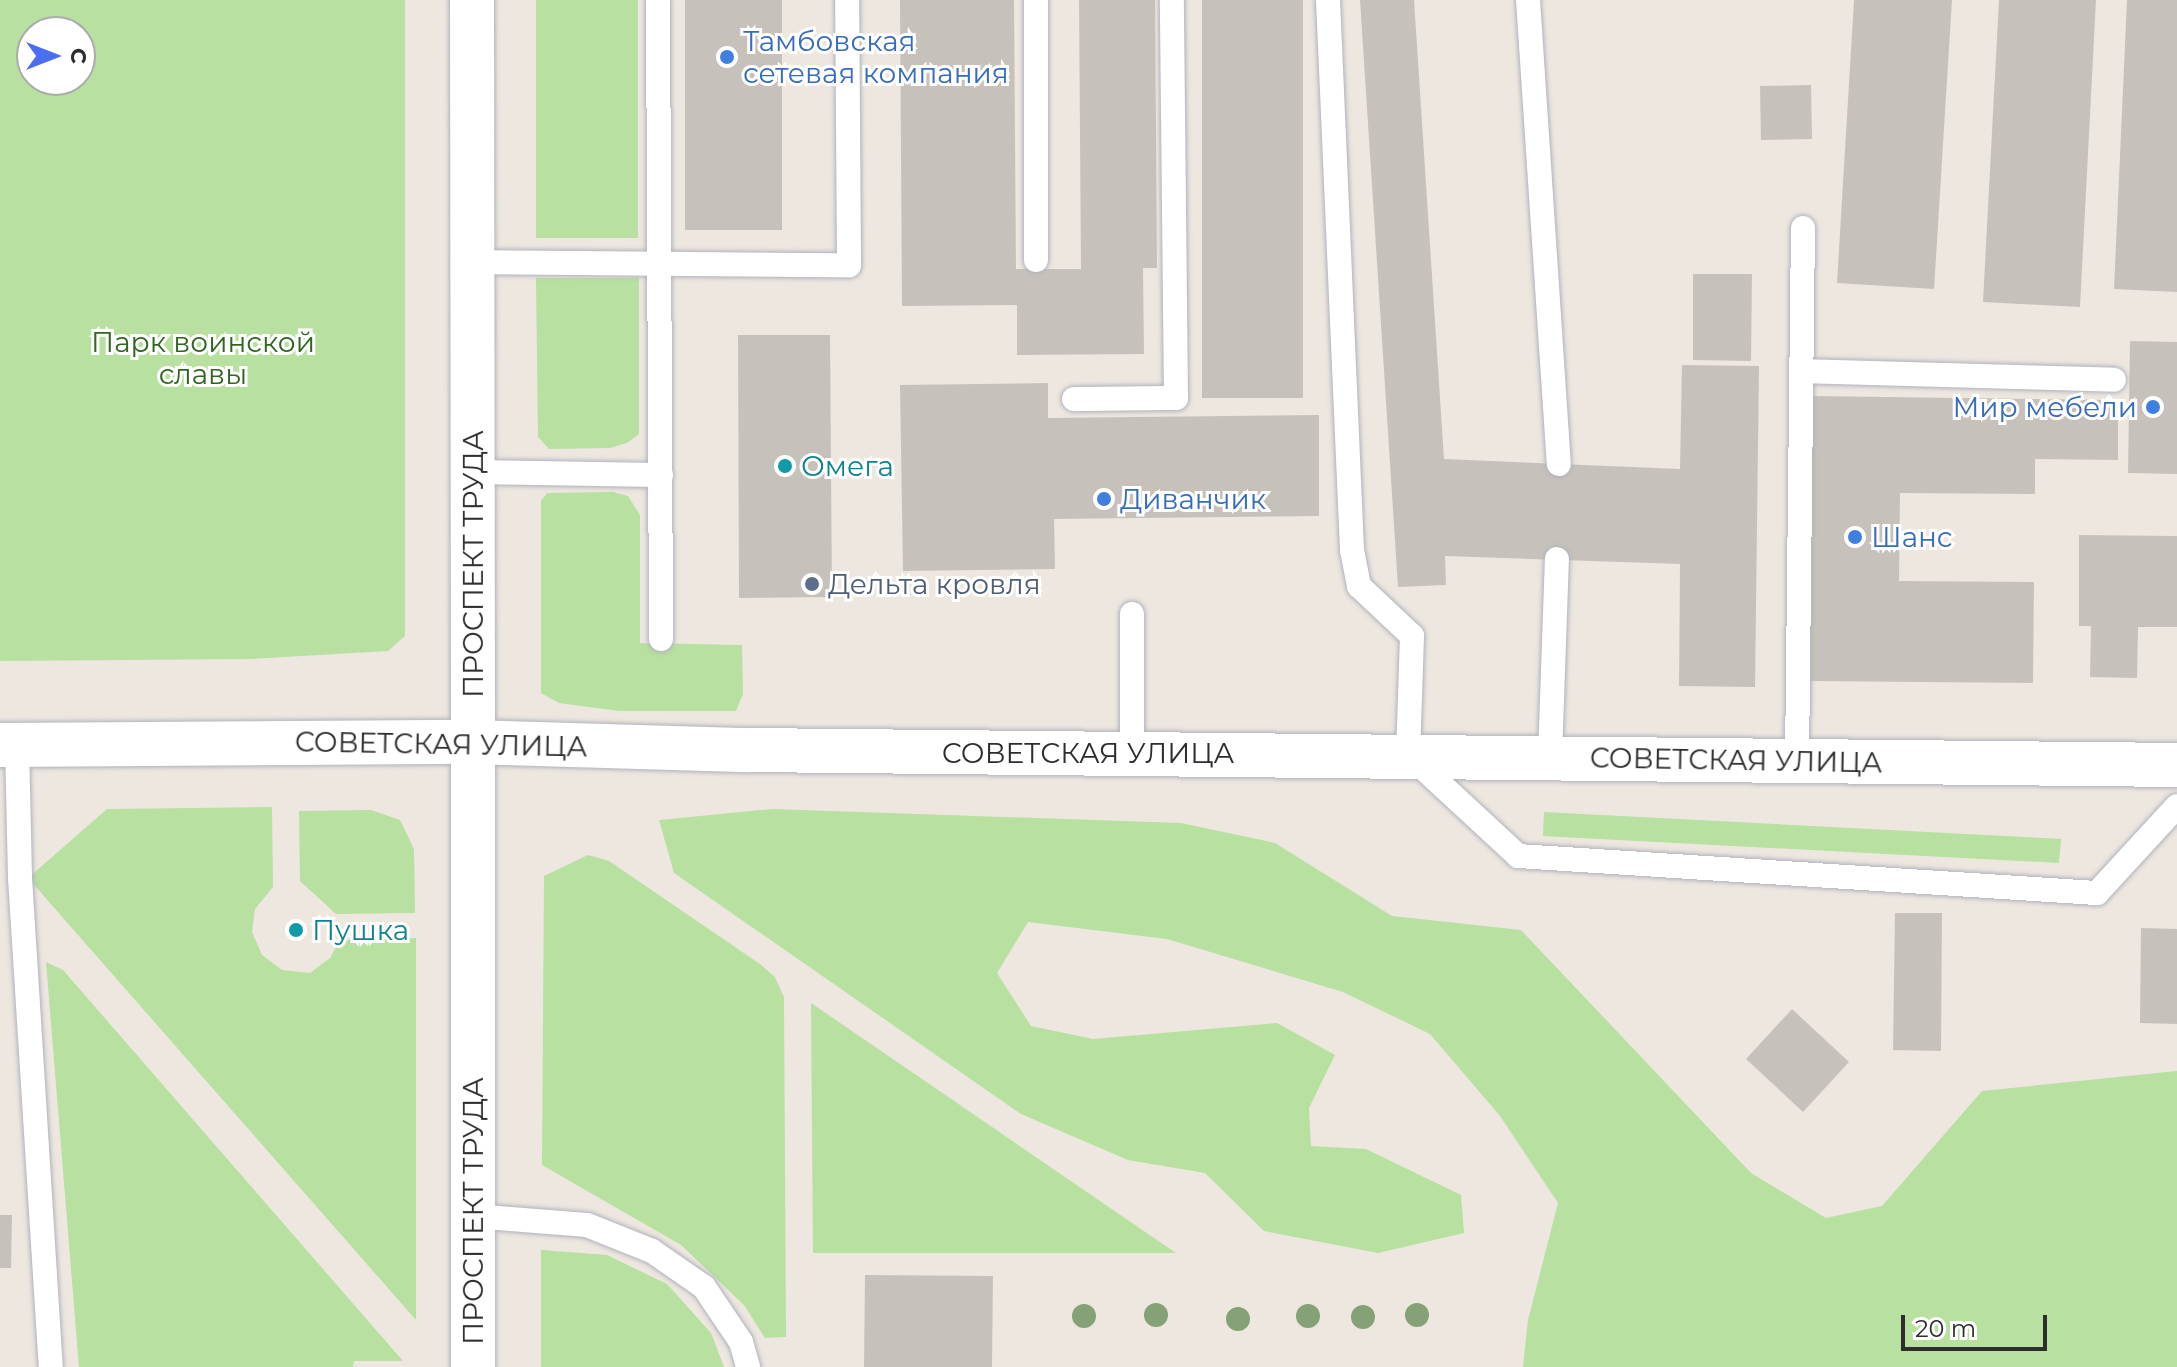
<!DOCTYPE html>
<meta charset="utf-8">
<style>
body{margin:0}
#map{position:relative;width:2177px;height:1367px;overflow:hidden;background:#ede7e0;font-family:Montserrat,sans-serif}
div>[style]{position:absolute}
.green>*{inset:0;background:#b7e0a1}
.building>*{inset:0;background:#c6c2bb}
.roads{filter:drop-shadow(0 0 2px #b1b2bc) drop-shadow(0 0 2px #b1b2bc)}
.service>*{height:24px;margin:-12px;padding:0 12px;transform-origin:12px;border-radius:12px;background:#fff}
.minor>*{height:44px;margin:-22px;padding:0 22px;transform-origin:22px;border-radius:22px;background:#fff}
.tertiary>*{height:44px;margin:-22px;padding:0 22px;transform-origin:22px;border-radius:22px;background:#fff}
.secondary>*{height:44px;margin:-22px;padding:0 22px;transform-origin:22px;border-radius:22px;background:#fff}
.trees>*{width:24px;height:24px;margin:-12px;border-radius:50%;background:#85a176}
.dots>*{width:22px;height:22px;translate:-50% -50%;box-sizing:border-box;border:4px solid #fff;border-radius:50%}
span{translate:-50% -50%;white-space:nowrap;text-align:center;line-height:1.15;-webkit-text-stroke:6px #fff;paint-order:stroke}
.shop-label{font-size:28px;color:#366cbe}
.left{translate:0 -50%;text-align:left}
.right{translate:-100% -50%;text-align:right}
.park-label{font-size:28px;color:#306720}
.culture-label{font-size:28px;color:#0d838f}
.street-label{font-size:28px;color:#2d2d2d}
.service-label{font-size:28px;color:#4e5e75}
.north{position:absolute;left:16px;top:16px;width:80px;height:80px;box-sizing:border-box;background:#fff;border:2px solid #ababab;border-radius:50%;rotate:90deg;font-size:22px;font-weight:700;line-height:32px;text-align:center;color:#2d2d2d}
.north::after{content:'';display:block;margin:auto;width:28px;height:36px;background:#4c6def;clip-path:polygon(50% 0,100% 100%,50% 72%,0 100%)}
.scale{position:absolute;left:1901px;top:1315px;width:146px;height:36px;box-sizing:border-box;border:4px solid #2d2d2d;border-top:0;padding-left:10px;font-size:24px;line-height:28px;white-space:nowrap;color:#2d2d2d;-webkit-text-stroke:6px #fff;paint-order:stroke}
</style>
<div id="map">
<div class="green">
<div style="clip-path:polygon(evenodd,0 0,405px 0,405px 636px,388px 651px,251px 659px,0 661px,0 0,32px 32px,80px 32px,80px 80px,32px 80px,32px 32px)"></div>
<div style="clip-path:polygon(536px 0,638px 0,638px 238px,536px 238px)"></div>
<div style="clip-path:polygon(536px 278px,639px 278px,639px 434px,627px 443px,610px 448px,549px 449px,538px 437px)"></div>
<div style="clip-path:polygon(613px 492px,628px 496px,640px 515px,640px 643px,742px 645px,743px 694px,736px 711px,619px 711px,559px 703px,541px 693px,541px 501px,547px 493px)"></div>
<div style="clip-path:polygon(272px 807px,273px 887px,255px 909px,252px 932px,262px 955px,282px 970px,310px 973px,330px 958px,340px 940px,416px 938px,416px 1320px,28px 878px,107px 809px)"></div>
<div style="clip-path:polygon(773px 809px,1181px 823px,1275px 843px,1392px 916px,1521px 930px,1751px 1173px,1826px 1218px,1882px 1206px,1982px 1091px,2177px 1071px,2177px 1367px,1523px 1367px,1528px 1320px,1558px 1203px,1500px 1116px,1430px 1034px,1343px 992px,1167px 939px,1028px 922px,997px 973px,1031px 1026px,1093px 1039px,1277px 1023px,1335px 1055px,1309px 1108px,1311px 1146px,1366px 1149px,1461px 1195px,1464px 1233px,1378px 1253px,1264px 1231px,1205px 1173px,1128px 1160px,1021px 1114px,674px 873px,659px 820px)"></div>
<div style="clip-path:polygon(371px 810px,400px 820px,414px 849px,415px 913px,336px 914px,300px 881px,299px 811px)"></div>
<div style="clip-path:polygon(1544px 812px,2061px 839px,2059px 863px,1543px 836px)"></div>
<div style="clip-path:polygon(588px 855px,609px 861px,760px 964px,775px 977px,784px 997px,786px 1337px,765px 1338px,744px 1305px,681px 1245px,542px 1165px,544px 876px)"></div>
<div style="clip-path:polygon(46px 962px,63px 970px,403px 1361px,354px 1361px,353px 1367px,79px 1367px)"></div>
<div style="clip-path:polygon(811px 1003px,1176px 1253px,813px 1253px)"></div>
<div style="clip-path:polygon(541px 1250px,607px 1255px,667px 1284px,711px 1333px,724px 1367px,541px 1367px)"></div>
</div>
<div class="building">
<div style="clip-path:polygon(685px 0,782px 0,782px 230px,685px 230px)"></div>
<div style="clip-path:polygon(900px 0,1014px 0,1016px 269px,1081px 269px,1079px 0,1155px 0,1157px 268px,1143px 268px,1144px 354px,1017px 355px,1017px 305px,902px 306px)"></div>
<div style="clip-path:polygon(1202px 0,1303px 0,1303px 398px,1202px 398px)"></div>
<div style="clip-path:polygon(1360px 0,1414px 0,1444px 459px,1680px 469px,1682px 365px,1759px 366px,1755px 687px,1679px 686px,1680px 564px,1445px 556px,1446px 585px,1398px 587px)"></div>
<div style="clip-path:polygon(1854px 0,1952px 0,1934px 289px,1837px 283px)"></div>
<div style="clip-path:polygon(1999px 0,2096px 0,2080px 307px,1983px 302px)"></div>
<div style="clip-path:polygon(2127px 0,2177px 0,2177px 292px,2114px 289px)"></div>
<div style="clip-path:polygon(1811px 85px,1812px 139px,1761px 140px,1760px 86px)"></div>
<div style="clip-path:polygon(1693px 274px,1752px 274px,1751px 361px,1693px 360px)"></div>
<div style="clip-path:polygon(738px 335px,830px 335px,832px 597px,739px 598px)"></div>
<div style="clip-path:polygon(2130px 341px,2177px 342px,2177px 474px,2128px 473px)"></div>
<div style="clip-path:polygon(1048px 383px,1048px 418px,1319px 415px,1319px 516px,1054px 519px,1055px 569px,903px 571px,900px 385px)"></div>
<div style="clip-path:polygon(1812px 396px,2118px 400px,2118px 460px,2035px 459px,2035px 494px,1900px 493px,1899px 581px,2034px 582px,2033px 683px,1808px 681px)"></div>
<div style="clip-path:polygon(2079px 535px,2177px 536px,2177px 627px,2138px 627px,2137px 678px,2090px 677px,2091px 626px,2079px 626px)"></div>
<div style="clip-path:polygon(1895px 913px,1942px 913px,1941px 1051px,1893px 1050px)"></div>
<div style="clip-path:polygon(2141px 928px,2177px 929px,2177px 1024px,2140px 1023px)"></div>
<div style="clip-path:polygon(1792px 1009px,1849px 1062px,1803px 1112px,1746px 1059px)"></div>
<div style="clip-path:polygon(0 1215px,12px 1215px,11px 1268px,0 1268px)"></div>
<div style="clip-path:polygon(865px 1275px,993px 1276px,992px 1367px,864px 1367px)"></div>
</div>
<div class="roads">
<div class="service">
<div style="left:658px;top:0;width:639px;rotate:89.73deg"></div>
<div style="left:1036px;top:0;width:260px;rotate:90deg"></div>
<div style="left:1328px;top:0;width:551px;rotate:87.5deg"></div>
<div style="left:1352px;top:550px;width:37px;rotate:79deg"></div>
<div style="left:1359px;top:586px;width:73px;rotate:43.3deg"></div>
<div style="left:1412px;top:636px;width:118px;rotate:91.9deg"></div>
<div style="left:1408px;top:754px;width:150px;rotate:42.8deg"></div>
<div style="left:1518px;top:856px;width:580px;rotate:3.66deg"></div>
<div style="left:2097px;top:893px;width:118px;rotate:-47.4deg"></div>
<div style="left:1528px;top:0;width:465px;rotate:86.2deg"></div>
<div style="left:472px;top:262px;width:377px;rotate:0.5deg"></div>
<div style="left:849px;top:265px;width:265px;rotate:-90.4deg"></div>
<div style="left:1801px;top:371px;width:313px;rotate:1.6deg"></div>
<div style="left:1074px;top:399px;width:102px;rotate:-0.6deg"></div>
<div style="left:1176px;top:398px;width:398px;rotate:-90.6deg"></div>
<div style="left:472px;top:472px;width:189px;rotate:0.9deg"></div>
<div style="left:1132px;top:614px;width:139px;rotate:90deg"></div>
<div style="left:17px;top:745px;width:133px;rotate:88.7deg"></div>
<div style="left:20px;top:878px;width:490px;rotate:86.4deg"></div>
<div style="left:1550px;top:757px;width:198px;rotate:-88deg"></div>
<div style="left:1797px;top:762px;width:534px;rotate:-89.36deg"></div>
<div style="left:473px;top:1216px;width:114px;rotate:4.5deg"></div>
<div style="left:587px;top:1225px;width:70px;rotate:21.8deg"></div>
<div style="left:652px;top:1251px;width:63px;rotate:34.7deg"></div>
<div style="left:704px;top:1287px;width:66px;rotate:56.1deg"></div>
<div style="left:741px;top:1342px;width:26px;rotate:74deg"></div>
</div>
<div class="minor">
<div style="left:473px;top:742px;width:625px;rotate:90deg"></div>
</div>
<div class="tertiary">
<div style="left:472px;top:0;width:742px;rotate:89.92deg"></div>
</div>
<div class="secondary">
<div style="left:0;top:745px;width:473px;rotate:-0.4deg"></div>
<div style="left:473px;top:742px;width:276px;rotate:1.7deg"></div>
<div style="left:749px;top:750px;width:1428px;rotate:0.6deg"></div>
</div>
</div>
<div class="trees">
<div style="left:1156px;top:1315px"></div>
<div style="left:1417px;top:1315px"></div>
<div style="left:1084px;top:1316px"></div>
<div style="left:1308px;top:1316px"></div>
<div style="left:1363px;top:1317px"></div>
<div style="left:1238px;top:1319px"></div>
</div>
<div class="dots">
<div style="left:727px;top:57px;background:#3f7fe0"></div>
<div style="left:2153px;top:407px;background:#3f7fe0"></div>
<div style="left:785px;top:466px;background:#0f9aa8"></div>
<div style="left:1104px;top:499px;background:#3f7fe0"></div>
<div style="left:1855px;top:537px;background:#3f7fe0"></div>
<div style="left:812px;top:584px;background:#5c6f8a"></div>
<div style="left:296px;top:930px;background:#0f9aa8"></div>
</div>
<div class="shop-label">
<span class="left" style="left:743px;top:57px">Тамбовская<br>сетевая компания</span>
<span class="right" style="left:2137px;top:407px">Мир мебели</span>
<span class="left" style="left:1120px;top:499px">Диванчик</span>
<span class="left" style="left:1871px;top:537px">Шанс</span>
</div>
<div class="park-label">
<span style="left:203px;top:358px">Парк воинской<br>славы</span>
</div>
<div class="culture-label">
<span class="left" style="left:801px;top:466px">Омега</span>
<span class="left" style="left:312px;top:930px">Пушка</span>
</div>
<div class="street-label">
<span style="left:473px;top:564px;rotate:-90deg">ПРОСПЕКТ ТРУДА</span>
<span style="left:441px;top:744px;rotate:1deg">СОВЕТСКАЯ УЛИЦА</span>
<span style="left:1088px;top:753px">СОВЕТСКАЯ УЛИЦА</span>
<span style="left:1736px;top:760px;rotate:1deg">СОВЕТСКАЯ УЛИЦА</span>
<span style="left:473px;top:1211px;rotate:-90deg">ПРОСПЕКТ ТРУДА</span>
</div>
<div class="service-label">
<span class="left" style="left:828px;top:584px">Дельта кровля</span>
</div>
<div class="north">С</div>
<div class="scale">20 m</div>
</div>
